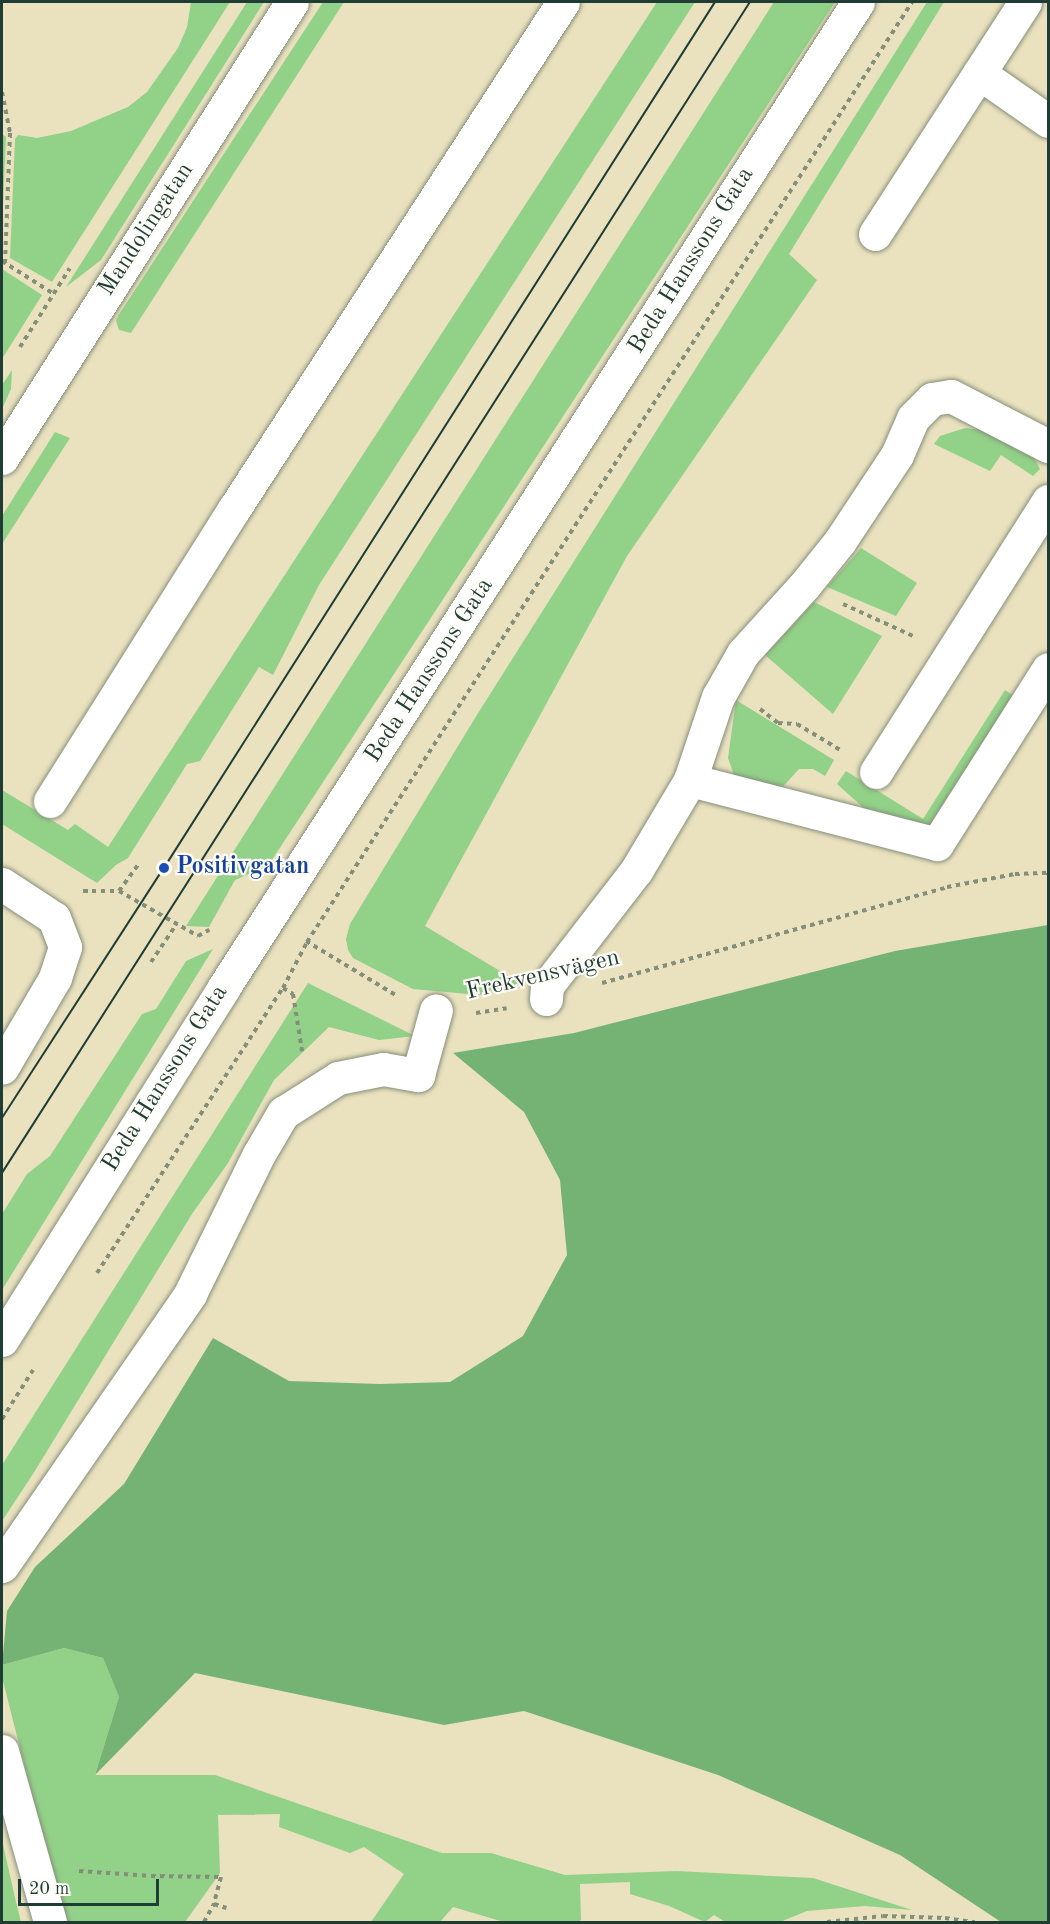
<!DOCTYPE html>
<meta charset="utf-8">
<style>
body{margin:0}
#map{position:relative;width:1050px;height:1924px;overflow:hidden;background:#eae1bf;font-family:"Old Standard TT",serif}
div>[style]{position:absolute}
.green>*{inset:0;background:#92d188}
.forest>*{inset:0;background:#75b374}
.path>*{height:4px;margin-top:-2px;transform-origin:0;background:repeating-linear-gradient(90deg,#848f7a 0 4.5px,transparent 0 9px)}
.roads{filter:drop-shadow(0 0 2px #848f7a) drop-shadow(0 0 2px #848f7a)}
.minor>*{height:33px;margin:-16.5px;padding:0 16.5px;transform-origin:16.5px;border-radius:16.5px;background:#fff}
.tram>*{height:1.5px;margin:-0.75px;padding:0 0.75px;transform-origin:0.75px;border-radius:0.75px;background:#1f3d34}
.dots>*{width:16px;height:16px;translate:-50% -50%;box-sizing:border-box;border:3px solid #fdfcf7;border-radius:50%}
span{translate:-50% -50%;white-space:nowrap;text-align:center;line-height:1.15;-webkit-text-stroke:4.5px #fdfcf7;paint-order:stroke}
.street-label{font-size:24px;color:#1f3d34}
.transit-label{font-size:24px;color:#164399;font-weight:700}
.left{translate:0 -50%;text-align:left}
.frame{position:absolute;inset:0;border:3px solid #1f3d34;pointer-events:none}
.scale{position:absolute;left:18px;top:1879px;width:141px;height:27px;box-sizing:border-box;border:3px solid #1f3d34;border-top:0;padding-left:8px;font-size:18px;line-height:21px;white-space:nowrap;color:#1f3d34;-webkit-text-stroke:4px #fdfcf7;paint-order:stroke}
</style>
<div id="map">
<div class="green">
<div style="clip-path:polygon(191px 2px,230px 2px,52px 282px,10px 258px,15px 139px,18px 135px,37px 138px,71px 131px,128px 107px,147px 92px,178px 48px,187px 27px)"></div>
<div style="clip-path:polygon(247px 2px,264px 2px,101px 260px,66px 287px)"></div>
<div style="clip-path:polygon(323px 2px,344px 2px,131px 333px,119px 330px,116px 321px,118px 316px)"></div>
<div style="clip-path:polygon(657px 2px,695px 2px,319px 585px,273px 675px,259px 667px,200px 761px,187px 764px,128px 858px,116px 865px,97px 883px,2px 824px,2px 790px,68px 830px,75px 824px,108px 847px)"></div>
<div style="clip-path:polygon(774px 2px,835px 2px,268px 866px,235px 880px,209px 927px,186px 926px)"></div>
<div style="clip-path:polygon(927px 2px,944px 2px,789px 254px,817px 280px,627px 556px,425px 926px,520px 983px,479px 995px,413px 989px,353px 958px,348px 950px,346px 939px,350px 924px,475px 718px)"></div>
<div style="clip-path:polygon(2px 134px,6px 137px,2px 229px)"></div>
<div style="clip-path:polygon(2px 269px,42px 295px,2px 359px)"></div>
<div style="clip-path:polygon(12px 370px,11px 389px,2px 409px,2px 385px)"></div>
<div style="clip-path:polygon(965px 428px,982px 430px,1031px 452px,1040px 469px,1033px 476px,1001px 455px,990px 471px,934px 444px,940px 436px)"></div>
<div style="clip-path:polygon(55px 432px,70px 438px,2px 544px,2px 516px)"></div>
<div style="clip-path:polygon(861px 548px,917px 583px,896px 616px,827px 587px)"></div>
<div style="clip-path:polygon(814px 602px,882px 636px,833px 714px,765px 655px)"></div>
<div style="clip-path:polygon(1005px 690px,1014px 696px,930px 824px,909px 828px,886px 828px,837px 784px,846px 771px,923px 819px)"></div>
<div style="clip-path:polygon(736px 700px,834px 760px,825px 776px,813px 769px,799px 769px,780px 790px,734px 775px,728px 758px)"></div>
<div style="clip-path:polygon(213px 949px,2px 1290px,2px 1214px,27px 1174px,50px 1156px,142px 1014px,156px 1009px,186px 961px)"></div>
<div style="clip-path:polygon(308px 983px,415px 1036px,379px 1040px,329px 1027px,274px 1080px,228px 1163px,192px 1214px,33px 1474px,2px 1521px,2px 1465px)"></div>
<div style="clip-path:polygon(64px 1648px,103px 1658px,119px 1697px,95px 1775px,215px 1775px,442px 1853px,491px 1853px,565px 1875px,677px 1871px,813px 1878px,912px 1910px,865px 1906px,807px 1911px,780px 1922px,725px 1922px,714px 1915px,705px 1922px,669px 1906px,630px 1894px,630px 1882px,580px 1884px,581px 1920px,578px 1922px,504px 1922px,453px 1907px,440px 1922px,371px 1922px,404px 1874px,364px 1847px,350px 1853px,279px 1827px,280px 1814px,218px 1815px,220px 1873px,185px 1922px,64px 1922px,2px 1677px,2px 1665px)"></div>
<div style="clip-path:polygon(2px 1840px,16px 1902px,21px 1922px,2px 1922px)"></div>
</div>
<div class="forest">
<div style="clip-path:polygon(1048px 925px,1048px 1922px,1001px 1922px,900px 1855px,718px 1775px,524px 1711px,444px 1725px,195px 1673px,95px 1775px,119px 1697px,103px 1658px,64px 1648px,2px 1665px,7px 1611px,35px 1567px,124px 1484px,213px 1338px,289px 1381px,380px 1384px,450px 1382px,523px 1336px,567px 1255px,560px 1180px,524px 1112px,453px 1053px,574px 1033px,895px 951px)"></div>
</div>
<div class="path">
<div style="left:2px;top:92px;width:42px;rotate:79deg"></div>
<div style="left:10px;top:133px;width:131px;rotate:92.2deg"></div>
<div style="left:2px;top:261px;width:62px;rotate:32.4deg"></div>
<div style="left:20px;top:347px;width:93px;rotate:-57.7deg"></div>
<div style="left:843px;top:604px;width:77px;rotate:24.6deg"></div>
<div style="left:760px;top:709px;width:23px;rotate:38deg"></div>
<div style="left:778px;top:723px;width:19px;rotate:3deg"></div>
<div style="left:797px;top:724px;width:52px;rotate:31deg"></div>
<div style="left:83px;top:891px;width:36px"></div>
<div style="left:119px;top:891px;width:91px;rotate:29.7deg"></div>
<div style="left:198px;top:936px;width:13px;rotate:-29deg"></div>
<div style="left:119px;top:891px;width:32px;rotate:-54deg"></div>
<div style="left:306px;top:941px;width:106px;rotate:31.1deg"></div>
<div style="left:151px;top:962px;width:45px;rotate:-56deg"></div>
<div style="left:602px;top:983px;width:358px;rotate:-15.5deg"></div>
<div style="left:947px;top:887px;width:69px;rotate:-10.8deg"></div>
<div style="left:1015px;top:874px;width:33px;rotate:-2deg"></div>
<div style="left:283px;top:988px;width:12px;rotate:31deg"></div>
<div style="left:293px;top:994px;width:58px;rotate:81deg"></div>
<div style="left:476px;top:1013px;width:31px;rotate:-9deg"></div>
<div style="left:97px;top:1273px;width:340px;rotate:-56.9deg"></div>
<div style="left:283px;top:988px;width:52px;rotate:-62.4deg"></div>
<div style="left:307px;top:942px;width:1118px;rotate:-57.23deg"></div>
<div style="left:2px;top:1419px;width:58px;rotate:-57.7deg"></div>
<div style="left:79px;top:1871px;width:72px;rotate:4deg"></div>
<div style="left:151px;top:1876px;width:70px;rotate:0.8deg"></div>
<div style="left:221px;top:1877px;width:28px;rotate:105deg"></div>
<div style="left:204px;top:1922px;width:21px;rotate:-61deg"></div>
<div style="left:214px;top:1904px;width:13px;rotate:18deg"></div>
<div style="left:827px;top:1922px;width:56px;rotate:-6.1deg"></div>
<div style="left:883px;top:1916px;width:62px;rotate:1.8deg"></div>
<div style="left:945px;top:1918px;width:30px;rotate:8deg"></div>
</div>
<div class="roads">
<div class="minor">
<div style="left:979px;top:73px;width:84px;rotate:34.8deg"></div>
<div style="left:875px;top:234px;width:276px;rotate:-57.1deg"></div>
<div style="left:2px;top:458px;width:540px;rotate:-57.55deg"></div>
<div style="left:876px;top:772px;width:321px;rotate:-57.6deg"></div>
<div style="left:690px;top:780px;width:255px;rotate:14.5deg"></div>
<div style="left:937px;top:844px;width:207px;rotate:-57.6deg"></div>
<div style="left:50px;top:801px;width:345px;rotate:-57.8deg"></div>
<div style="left:234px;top:509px;width:604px;rotate:-57.02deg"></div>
<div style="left:2px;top:884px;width:62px;rotate:33.2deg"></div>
<div style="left:54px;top:918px;width:31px;rotate:69deg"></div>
<div style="left:65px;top:947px;width:33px;rotate:108deg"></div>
<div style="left:55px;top:978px;width:104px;rotate:120.5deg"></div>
<div style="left:546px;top:999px;width:13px;rotate:-86deg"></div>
<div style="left:547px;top:986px;width:145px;rotate:-52.3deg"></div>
<div style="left:636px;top:871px;width:106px;rotate:-59.3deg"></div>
<div style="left:690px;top:780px;width:88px;rotate:-71.4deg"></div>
<div style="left:718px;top:697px;width:51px;rotate:-60.4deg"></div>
<div style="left:743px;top:653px;width:91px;rotate:-47.7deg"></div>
<div style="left:804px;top:586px;width:58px;rotate:-51.3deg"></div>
<div style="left:840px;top:541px;width:103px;rotate:-56.5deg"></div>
<div style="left:897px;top:455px;width:40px;rotate:-66.6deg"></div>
<div style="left:913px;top:418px;width:27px;rotate:-45deg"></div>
<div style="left:932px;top:399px;width:19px;rotate:-9deg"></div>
<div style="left:951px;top:396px;width:109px;rotate:27.3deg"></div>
<div style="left:2px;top:1340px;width:417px;rotate:-57.8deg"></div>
<div style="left:224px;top:987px;width:1171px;rotate:-57.23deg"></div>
<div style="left:2px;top:1566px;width:331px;rotate:-55.3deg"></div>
<div style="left:190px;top:1294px;width:156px;rotate:-63.8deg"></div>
<div style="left:259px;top:1154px;width:48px;rotate:-59.7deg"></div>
<div style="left:283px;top:1113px;width:65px;rotate:-32.5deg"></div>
<div style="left:338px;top:1078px;width:46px;rotate:-11.3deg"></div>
<div style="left:383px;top:1069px;width:36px;rotate:10deg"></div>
<div style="left:418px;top:1075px;width:67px;rotate:-74.5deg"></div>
<div style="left:2px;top:1751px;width:178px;rotate:74.3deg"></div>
</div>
</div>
<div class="tram">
<div style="left:2px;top:1118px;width:298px;rotate:-57.1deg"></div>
<div style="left:164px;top:868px;width:1026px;rotate:-57.53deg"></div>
<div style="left:2px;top:1173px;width:1390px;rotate:-57.43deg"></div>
</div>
<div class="dots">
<div style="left:164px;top:868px;background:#1a4fb4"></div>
</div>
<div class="street-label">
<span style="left:147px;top:230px;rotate:-57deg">Mandolingatan</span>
<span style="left:692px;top:261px;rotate:-58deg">Beda Hanssons Gata</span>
<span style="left:430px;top:671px;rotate:-57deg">Beda Hanssons Gata</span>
<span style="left:543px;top:976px;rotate:-13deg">Frekvensvägen</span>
<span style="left:166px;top:1079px;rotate:-58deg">Beda Hanssons Gata</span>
</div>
<div class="transit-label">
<span class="left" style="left:176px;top:868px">Positivgatan</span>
</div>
<div class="frame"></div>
<div class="scale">20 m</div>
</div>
